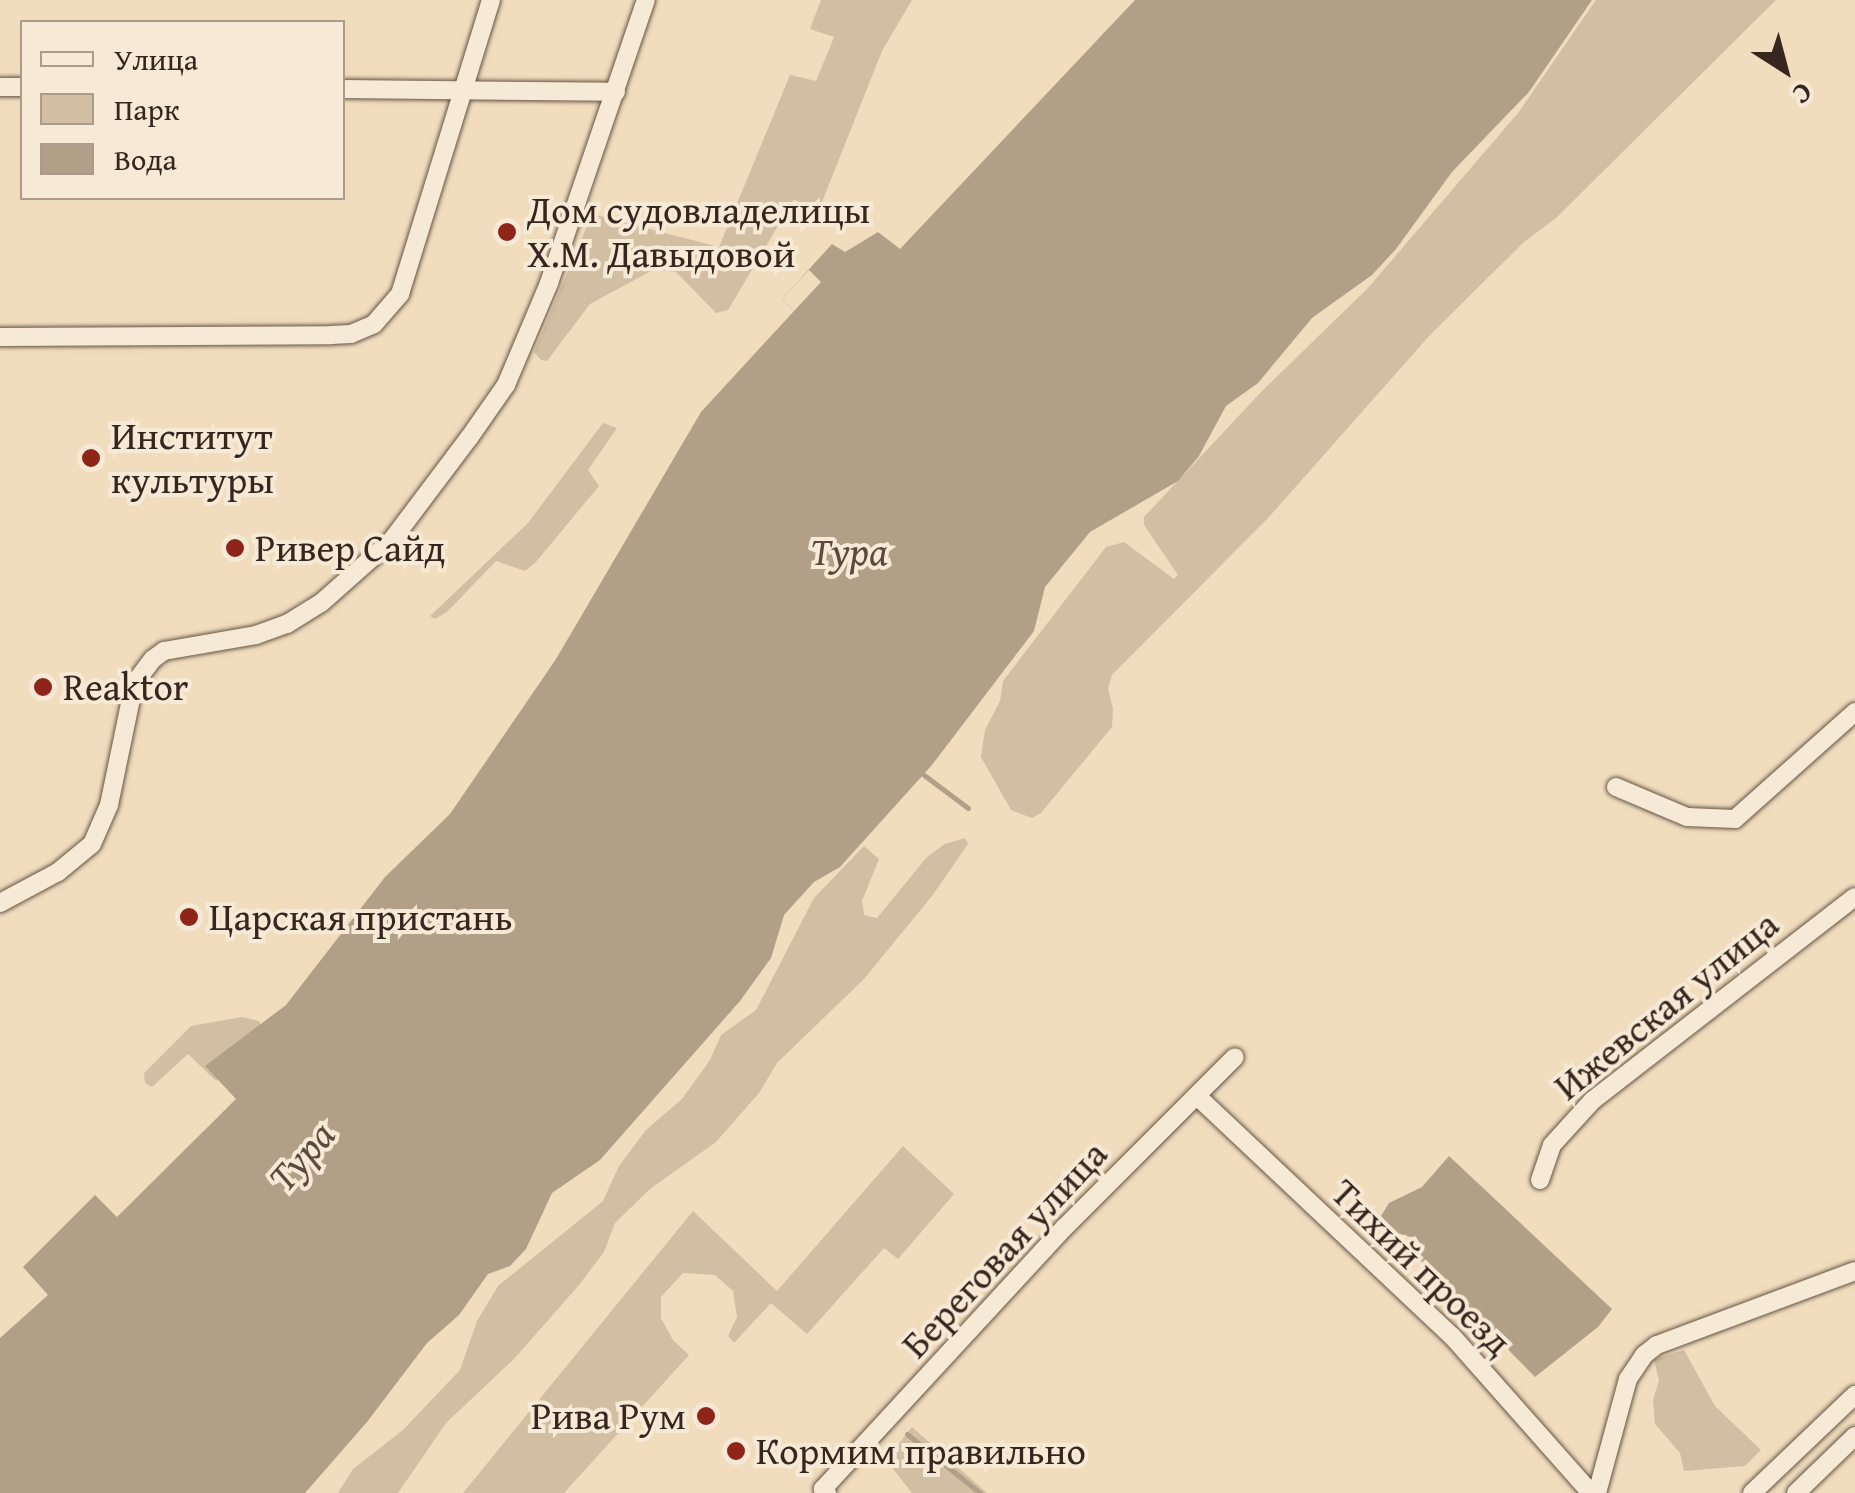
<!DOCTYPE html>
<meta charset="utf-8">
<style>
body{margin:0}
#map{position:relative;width:1855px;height:1493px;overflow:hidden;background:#f1ddbe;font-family:"Gentium Book Plus",serif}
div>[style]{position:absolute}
.green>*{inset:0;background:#d1bea3}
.water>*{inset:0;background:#b29f87}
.pier>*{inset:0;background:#f1ddbe}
.stream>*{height:5px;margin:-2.5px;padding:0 2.5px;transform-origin:2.5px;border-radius:2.5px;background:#b29f87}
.roads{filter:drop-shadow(0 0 2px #665445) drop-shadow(0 0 2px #665445)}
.street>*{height:18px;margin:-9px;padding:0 9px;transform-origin:9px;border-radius:9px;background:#f6e9d5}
.dots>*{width:28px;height:28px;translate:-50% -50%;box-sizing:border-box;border:5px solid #f6e9d5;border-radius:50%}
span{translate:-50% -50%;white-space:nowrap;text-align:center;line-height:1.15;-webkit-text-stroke:8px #f6e9d5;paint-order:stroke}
.poi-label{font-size:38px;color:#37261d}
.left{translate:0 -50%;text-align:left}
.right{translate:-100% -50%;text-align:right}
.street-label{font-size:38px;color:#37261d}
.water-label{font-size:40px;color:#5c4a3d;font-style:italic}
.legend{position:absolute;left:20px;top:20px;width:325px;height:180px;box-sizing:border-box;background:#f6e9d5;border:2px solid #aa9b8b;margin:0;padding:12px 18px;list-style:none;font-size:30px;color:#37261d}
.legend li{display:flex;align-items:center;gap:20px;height:50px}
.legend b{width:50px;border:2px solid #aa9b8b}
.north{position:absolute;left:1735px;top:20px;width:100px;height:100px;-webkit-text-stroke:8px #f6e9d5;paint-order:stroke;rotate:144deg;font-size:28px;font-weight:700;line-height:40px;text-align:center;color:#37261d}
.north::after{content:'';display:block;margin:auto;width:35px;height:45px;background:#37261d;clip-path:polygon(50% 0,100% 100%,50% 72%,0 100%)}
</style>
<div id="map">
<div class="green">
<div style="clip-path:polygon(821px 0,912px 0,882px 51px,820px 207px,812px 211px,794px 199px,728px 310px,716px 313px,676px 272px,653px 270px,590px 304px,547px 361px,541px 360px,534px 352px,592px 214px,719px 247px,790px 75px,816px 81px,834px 37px,810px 29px)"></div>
<div style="clip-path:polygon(1596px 0,1776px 0,1556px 218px,1524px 242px,1430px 335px,1269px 517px,1112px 675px,1108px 689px,1113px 708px,1112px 727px,1041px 813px,1032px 818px,1011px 810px,981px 757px,985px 730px,1000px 701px,1003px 681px,1106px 547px,1124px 542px,1174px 579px,1178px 575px,1144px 525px,1144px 517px,1262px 391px,1368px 288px,1518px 113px)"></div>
<div style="clip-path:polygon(603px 423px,617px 428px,588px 470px,599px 486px,535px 563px,525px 571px,496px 561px,447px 612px,435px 619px,430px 616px,528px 523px)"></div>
<div style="clip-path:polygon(965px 838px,968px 844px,932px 896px,864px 979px,777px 1063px,759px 1093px,716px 1142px,650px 1189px,615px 1223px,604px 1252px,579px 1285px,514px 1359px,446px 1423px,398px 1493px,338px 1493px,353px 1469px,403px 1430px,460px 1370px,477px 1321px,498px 1286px,603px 1201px,619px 1166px,646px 1130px,682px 1099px,710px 1060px,721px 1035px,756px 1010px,814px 898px,864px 846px,879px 859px,862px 901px,864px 915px,877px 918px,927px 857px,945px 844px)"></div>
<div style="clip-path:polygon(242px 1017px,259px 1021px,267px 1038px,216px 1081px,188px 1054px,152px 1087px,145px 1083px,144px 1073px,191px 1026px)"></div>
<div style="clip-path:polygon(903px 1146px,954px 1194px,898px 1259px,884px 1248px,807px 1334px,771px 1303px,734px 1343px,728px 1336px,737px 1317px,733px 1291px,715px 1275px,683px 1273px,661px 1297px,661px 1318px,673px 1340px,689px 1355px,564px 1493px,463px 1493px,693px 1211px,777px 1291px)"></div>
<div style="clip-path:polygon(1684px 1350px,1715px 1406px,1761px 1450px,1745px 1466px,1684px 1471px,1680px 1453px,1655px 1424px,1653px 1400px,1659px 1381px,1654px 1359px)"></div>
<div style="clip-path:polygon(912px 1427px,987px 1493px,912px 1493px,886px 1460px)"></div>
</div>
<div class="water">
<div style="clip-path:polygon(1135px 0,1592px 0,1529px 92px,1452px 172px,1396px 249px,1372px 275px,1312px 318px,1258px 383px,1226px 406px,1199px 456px,1178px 481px,1090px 532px,1045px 587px,1034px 631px,932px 765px,840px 867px,814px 882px,784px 915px,771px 958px,740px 1001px,600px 1160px,552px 1193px,526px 1249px,510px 1266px,488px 1274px,459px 1315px,427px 1343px,367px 1422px,305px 1493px,0 1493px,0 1338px,48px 1295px,23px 1267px,95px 1195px,117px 1217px,236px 1099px,205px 1066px,286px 1005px,385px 877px,450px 814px,556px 659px,701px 412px,794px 311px,782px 299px,832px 244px,845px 252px,878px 232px,900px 249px)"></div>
<div style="clip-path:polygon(1449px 1156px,1612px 1309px,1598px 1327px,1535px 1377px,1420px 1260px,1417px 1239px,1394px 1232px,1381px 1216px,1389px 1203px,1422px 1187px)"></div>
</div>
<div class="pier">
<div style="clip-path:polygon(809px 270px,821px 282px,794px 311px,782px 299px)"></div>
<div style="clip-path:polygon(200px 1068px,234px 1098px,115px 1215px,92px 1191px,116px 1210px,230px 1099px)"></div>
</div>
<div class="stream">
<div style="left:924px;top:775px;width:55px;rotate:36.9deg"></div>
<div style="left:907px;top:1434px;width:94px;rotate:38.9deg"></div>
</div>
<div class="roads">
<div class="street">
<div style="left:0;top:87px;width:22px"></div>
<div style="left:342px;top:89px;width:274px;rotate:0.6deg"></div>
<div style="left:0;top:337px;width:331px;rotate:-0.3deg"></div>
<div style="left:331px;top:335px;width:20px;rotate:-3deg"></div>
<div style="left:351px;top:334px;width:25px;rotate:-23deg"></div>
<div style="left:374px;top:324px;width:40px;rotate:-49deg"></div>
<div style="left:400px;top:294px;width:308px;rotate:-72.8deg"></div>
<div style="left:1616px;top:787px;width:77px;rotate:22.9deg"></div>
<div style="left:1687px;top:817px;width:48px;rotate:2.4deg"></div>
<div style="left:1735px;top:819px;width:161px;rotate:-41.7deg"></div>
<div style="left:0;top:903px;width:66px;rotate:-28.1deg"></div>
<div style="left:58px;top:872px;width:44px;rotate:-39.5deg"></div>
<div style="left:92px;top:844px;width:43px;rotate:-66.4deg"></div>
<div style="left:109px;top:805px;width:124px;rotate:-78.3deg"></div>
<div style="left:134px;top:684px;width:31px;rotate:-53deg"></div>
<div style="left:153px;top:659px;width:14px;rotate:-36deg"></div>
<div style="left:164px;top:651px;width:93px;rotate:-9.9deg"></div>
<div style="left:256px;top:635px;width:33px;rotate:-20deg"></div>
<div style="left:287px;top:624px;width:40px;rotate:-32deg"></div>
<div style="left:321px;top:603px;width:95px;rotate:-41.6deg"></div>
<div style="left:392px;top:540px;width:128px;rotate:-53deg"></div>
<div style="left:469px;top:438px;width:65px;rotate:-55.1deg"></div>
<div style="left:506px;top:385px;width:111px;rotate:-67.1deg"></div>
<div style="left:549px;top:283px;width:299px;rotate:-71.1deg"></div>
<div style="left:1197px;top:1096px;width:350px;rotate:43.3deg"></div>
<div style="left:1452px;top:1336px;width:210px;rotate:48.5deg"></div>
<div style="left:1540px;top:1180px;width:37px;rotate:-71deg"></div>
<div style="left:1552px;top:1145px;width:61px;rotate:-47.7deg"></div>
<div style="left:1593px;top:1100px;width:331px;rotate:-37.8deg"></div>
<div style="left:827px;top:1493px;width:6px;rotate:-135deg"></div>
<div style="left:823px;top:1489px;width:357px;rotate:-47.3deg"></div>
<div style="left:1065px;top:1227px;width:240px;rotate:-45deg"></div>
<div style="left:1597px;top:1493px;width:118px;rotate:-74.8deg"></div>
<div style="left:1628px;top:1379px;width:29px;rotate:-56deg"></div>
<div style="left:1644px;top:1355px;width:16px;rotate:-38deg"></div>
<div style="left:1657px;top:1345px;width:211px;rotate:-20.5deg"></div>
<div style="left:1752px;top:1493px;width:142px;rotate:-43.6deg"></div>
<div style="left:1796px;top:1493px;width:82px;rotate:-44deg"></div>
</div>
</div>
<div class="dots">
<div style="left:507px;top:232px;background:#8f2418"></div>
<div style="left:91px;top:458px;background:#8f2418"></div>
<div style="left:235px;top:548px;background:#8f2418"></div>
<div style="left:43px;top:687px;background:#8f2418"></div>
<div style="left:189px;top:917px;background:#8f2418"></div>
<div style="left:706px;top:1416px;background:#8f2418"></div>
<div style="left:736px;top:1451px;background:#8f2418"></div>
</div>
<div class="poi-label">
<span class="left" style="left:527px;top:232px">Дом судовладелицы<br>Х.М. Давыдовой</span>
<span class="left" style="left:111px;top:458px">Институт<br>культуры</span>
<span class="left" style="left:255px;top:548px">Ривер Сайд</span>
<span class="left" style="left:63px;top:687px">Reaktor</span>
<span class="left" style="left:209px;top:917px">Царская пристань</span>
<span class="right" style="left:686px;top:1416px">Рива Рум</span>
<span class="left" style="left:756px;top:1451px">Кормим правильно</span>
</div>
<div class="street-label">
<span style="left:1666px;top:1005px;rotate:-39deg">Ижевская улица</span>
<span style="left:1004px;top:1249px;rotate:-47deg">Береговая улица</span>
<span style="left:1422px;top:1267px;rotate:44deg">Тихий проезд</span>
</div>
<div class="water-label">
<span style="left:849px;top:551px">Тура</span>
<span style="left:301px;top:1156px;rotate:-49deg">Тура</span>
</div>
<ul class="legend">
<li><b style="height:12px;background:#f6e9d5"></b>Улица</li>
<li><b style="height:28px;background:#d1bea3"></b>Парк</li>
<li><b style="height:28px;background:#b29f87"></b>Вода</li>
</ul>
<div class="north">С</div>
</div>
